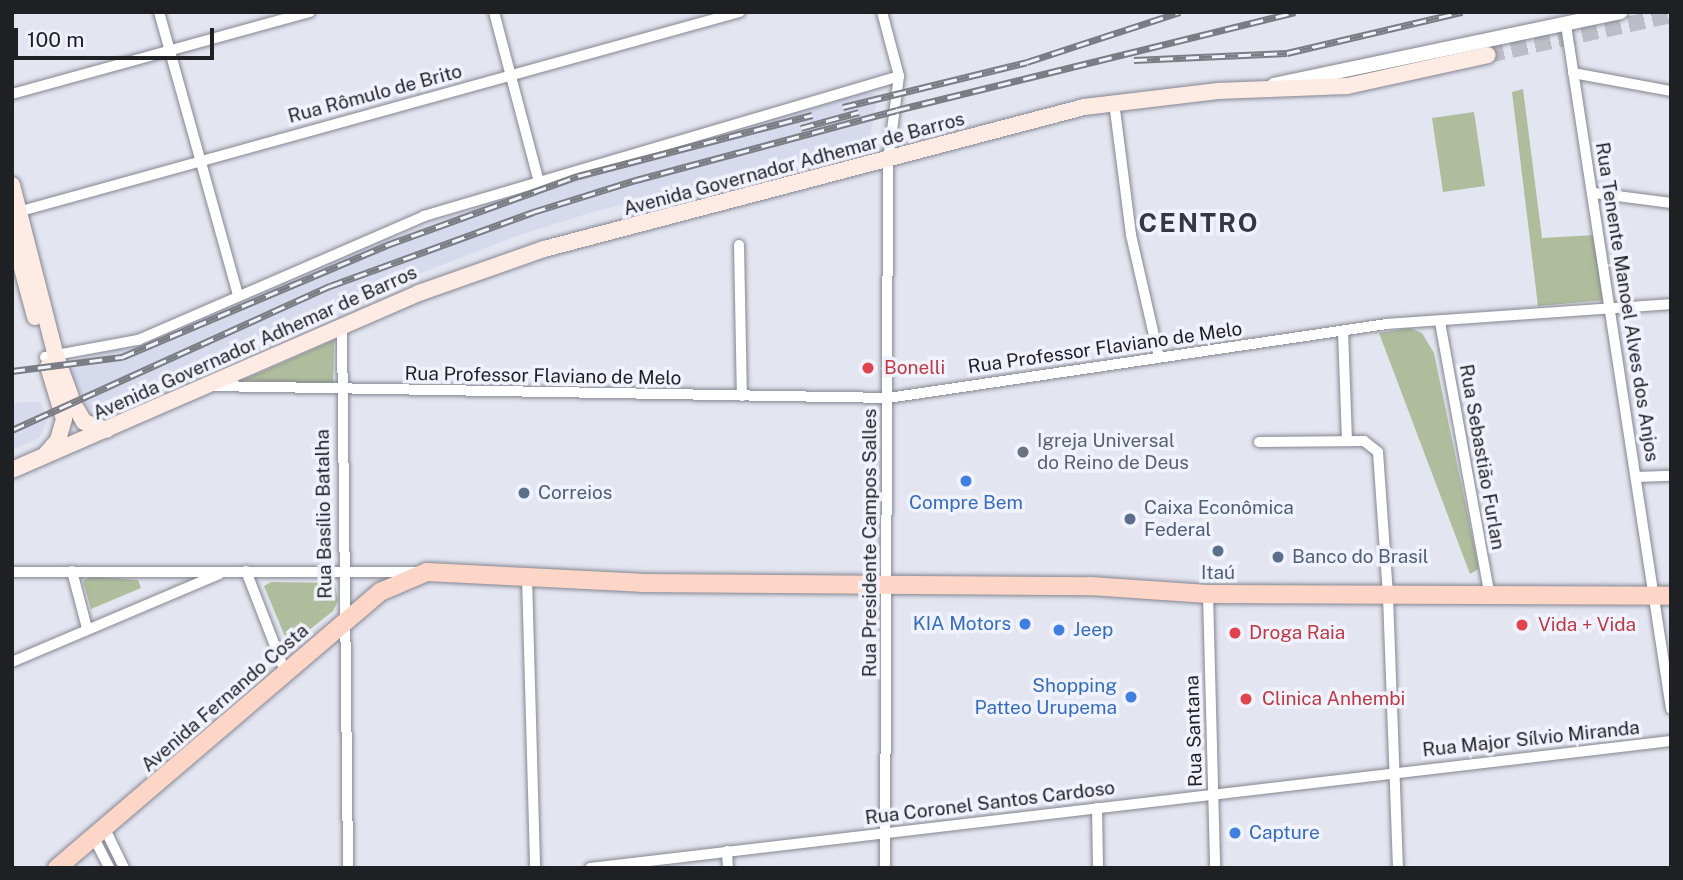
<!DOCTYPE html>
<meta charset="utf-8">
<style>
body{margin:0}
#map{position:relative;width:1683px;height:880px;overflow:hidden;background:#e3e5f0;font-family:"Public Sans",sans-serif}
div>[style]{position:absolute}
.built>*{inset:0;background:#d6daec}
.green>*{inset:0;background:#b0bd9d}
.secondary-tunnel>*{height:16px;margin-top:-8px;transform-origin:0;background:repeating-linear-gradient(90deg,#bcbec7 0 16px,transparent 0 24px)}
.roads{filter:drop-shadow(0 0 2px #848690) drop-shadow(0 0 2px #848690)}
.minor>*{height:10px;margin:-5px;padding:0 5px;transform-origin:5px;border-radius:5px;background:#fff}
.tertiary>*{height:14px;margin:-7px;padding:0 7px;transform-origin:7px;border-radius:7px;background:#fff}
.secondary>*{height:16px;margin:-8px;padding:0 8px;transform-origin:8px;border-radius:8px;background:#feebe3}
.primary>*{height:18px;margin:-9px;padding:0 9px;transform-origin:9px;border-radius:9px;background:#fed6c8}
.rail>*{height:7px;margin-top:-3.5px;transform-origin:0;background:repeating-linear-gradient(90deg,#f0f2fd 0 13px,#7b7d84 0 26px);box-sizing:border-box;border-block:2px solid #7b7d84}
.dots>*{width:19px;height:19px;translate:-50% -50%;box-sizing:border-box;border:4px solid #f0f2fd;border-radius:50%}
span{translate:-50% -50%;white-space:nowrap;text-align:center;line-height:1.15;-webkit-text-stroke:7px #f0f2fd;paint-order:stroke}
.street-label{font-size:19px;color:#1f2024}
.health-label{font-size:19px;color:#be3a42}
.left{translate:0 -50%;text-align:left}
.worship-label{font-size:19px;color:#5b616d}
.service-label{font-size:19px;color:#4e5e75}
.shop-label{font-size:19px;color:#366cbe}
.right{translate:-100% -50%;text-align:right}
.district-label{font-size:26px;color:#363840;font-weight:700;letter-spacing:2px}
.frame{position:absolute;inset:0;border:14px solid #1f2024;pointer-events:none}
.scale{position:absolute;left:14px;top:28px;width:200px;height:32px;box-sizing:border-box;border:4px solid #1f2024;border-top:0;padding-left:9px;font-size:21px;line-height:24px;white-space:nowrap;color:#1f2024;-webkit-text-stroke:5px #f0f2fd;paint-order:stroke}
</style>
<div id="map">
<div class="built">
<div style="clip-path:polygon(865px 92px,878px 95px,869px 143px,863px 150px,596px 211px,514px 237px,258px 336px,90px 411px,64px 362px,138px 345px,371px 245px,569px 175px)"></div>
<div style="clip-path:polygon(20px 402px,40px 402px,48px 420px,39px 438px,12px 450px,12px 405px)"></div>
</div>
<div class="green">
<div style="clip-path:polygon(1523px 89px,1542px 238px,1595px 235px,1605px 300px,1538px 306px,1512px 92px)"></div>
<div style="clip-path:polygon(1474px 112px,1485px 186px,1443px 192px,1432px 118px)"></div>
<div style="clip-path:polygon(1410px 328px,1422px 333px,1434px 353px,1479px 569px,1470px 574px,1379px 333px)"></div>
<div style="clip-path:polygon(334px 340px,333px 388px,243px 380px)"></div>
<div style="clip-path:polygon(90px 576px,138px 580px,141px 588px,91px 609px,83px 581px)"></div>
<div style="clip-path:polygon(271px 582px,335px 583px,338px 601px,333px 611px,289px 646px,264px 586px)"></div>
</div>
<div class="secondary-tunnel">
<div style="left:1488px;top:55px;width:187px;rotate:-12.3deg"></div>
</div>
<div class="roads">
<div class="minor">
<div style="left:159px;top:12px;width:294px;rotate:74.4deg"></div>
<div style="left:494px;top:12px;width:173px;rotate:75.2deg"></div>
<div style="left:882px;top:12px;width:66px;rotate:75.1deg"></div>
<div style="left:899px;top:76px;width:86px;rotate:97.4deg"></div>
<div style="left:888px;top:161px;width:707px;rotate:90.24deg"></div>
<div style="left:1566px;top:25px;width:692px;rotate:81.27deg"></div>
<div style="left:1573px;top:73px;width:100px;rotate:10.4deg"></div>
<div style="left:12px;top:94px;width:309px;rotate:-15.4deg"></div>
<div style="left:1114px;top:102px;width:134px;rotate:82.7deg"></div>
<div style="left:1131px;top:235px;width:125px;rotate:77.1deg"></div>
<div style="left:1594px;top:193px;width:78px;rotate:7.4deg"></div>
<div style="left:14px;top:213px;width:753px;rotate:-15.48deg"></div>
<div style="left:739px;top:245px;width:151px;rotate:88.9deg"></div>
<div style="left:1440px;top:322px;width:280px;rotate:79.7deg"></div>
<div style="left:342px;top:327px;width:541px;rotate:89.36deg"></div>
<div style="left:1343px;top:331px;width:108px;rotate:87.9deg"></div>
<div style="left:45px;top:357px;width:95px;rotate:-10.4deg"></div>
<div style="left:138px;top:340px;width:312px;rotate:-23.4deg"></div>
<div style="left:424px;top:216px;width:495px;rotate:-16.4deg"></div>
<div style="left:210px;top:386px;width:678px;rotate:1.01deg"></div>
<div style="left:888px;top:398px;width:504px;rotate:-8.44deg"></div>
<div style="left:1387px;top:324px;width:285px;rotate:-4deg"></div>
<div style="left:1259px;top:442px;width:105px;rotate:-0.5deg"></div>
<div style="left:1364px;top:441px;width:18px;rotate:38deg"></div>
<div style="left:1378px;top:452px;width:144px;rotate:86deg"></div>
<div style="left:1388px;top:596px;width:272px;rotate:87.9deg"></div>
<div style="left:1636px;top:477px;width:35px;rotate:-2deg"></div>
<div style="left:72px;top:571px;width:59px;rotate:75.3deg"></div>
<div style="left:246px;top:571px;width:110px;rotate:68.8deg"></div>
<div style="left:12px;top:572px;width:406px"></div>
<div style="left:527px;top:577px;width:291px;rotate:88.4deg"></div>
<div style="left:1208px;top:594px;width:274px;rotate:88.5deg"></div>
<div style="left:12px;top:662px;width:225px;rotate:-23deg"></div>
<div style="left:1097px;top:808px;width:60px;rotate:89deg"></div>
<div style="left:105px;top:829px;width:43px;rotate:64deg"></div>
<div style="left:94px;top:838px;width:34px;rotate:63deg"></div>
<div style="left:727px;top:851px;width:17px;rotate:87deg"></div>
<div style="left:590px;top:868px;width:1088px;rotate:-6.7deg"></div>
</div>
<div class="tertiary">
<div style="left:1274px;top:85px;width:354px;rotate:-11.9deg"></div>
</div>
<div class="secondary">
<div style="left:12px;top:185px;width:177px;rotate:75.6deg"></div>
<div style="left:56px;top:356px;width:50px;rotate:70.1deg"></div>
<div style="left:73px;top:403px;width:22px;rotate:60deg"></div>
<div style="left:84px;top:422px;width:24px;rotate:19deg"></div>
<div style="left:12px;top:231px;width:89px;rotate:75deg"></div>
<div style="left:46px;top:454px;width:18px;rotate:-49deg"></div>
<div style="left:58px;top:440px;width:22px;rotate:-74deg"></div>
<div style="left:64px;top:419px;width:55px;rotate:-106.8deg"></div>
<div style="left:12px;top:470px;width:444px;rotate:-23.5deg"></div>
<div style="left:419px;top:293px;width:133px;rotate:-19.4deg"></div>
<div style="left:544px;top:249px;width:558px;rotate:-14.73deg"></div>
<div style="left:1084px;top:107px;width:135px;rotate:-6.8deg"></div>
<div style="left:1218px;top:91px;width:129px;rotate:-2.2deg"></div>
<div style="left:1347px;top:86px;width:144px;rotate:-12.4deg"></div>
</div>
<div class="primary">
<div style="left:57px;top:868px;width:425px;rotate:-40.5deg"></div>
<div style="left:380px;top:592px;width:51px;rotate:-23.1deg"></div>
<div style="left:427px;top:572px;width:214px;rotate:2.9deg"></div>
<div style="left:641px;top:583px;width:449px;rotate:0.4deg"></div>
<div style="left:1090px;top:586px;width:118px;rotate:3.9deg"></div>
<div style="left:1208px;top:594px;width:463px;rotate:0.2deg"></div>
</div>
</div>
<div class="rail">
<div style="left:1134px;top:60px;width:153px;rotate:-2.6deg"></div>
<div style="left:1287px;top:53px;width:180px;rotate:-13.2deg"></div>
<div style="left:843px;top:107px;width:189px;rotate:-13.7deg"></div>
<div style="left:1027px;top:62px;width:161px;rotate:-18.1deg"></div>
<div style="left:801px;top:128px;width:60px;rotate:-15.4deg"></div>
<div style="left:12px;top:371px;width:111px;rotate:-7.3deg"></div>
<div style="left:122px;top:357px;width:288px;rotate:-22.9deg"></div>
<div style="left:387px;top:245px;width:203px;rotate:-19.9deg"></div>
<div style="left:578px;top:176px;width:242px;rotate:-14.6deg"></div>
<div style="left:12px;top:430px;width:349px;rotate:-24.4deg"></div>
<div style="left:330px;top:286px;width:216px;rotate:-20deg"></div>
<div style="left:533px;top:212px;width:108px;rotate:-17.3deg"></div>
<div style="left:636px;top:180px;width:270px;rotate:-15deg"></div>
<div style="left:897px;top:110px;width:410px;rotate:-13.8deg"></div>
</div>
<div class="dots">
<div style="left:868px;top:368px;background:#e0444e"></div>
<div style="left:1023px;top:452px;background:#6b7280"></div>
<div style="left:966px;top:481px;background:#3f7fe0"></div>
<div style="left:524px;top:493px;background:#5c6f8a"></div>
<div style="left:1130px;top:519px;background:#5c6f8a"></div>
<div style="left:1218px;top:551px;background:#5c6f8a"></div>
<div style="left:1278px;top:557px;background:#5c6f8a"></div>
<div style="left:1025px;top:624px;background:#3f7fe0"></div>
<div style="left:1522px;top:625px;background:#e0444e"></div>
<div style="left:1059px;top:630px;background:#3f7fe0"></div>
<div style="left:1235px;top:633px;background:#e0444e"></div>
<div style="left:1131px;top:697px;background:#3f7fe0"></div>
<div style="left:1246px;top:699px;background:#e0444e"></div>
<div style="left:1235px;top:833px;background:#3f7fe0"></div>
</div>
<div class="street-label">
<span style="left:375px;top:94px;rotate:-15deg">Rua Rômulo de Brito</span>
<span style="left:794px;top:164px;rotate:-15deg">Avenida Governador Adhemar de Barros</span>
<span style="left:1627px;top:302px;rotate:81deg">Rua Tenente Manoel Alves dos Anjos</span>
<span style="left:255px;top:343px;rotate:-24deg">Avenida Governador Adhemar de Barros</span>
<span style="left:1105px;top:348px;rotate:-8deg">Rua Professor Flaviano de Melo</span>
<span style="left:543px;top:376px;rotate:1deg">Rua Professor Flaviano de Melo</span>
<span style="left:1482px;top:457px;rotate:80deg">Rua Sebastião Furlan</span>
<span style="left:324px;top:514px;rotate:-91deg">Rua Basílio Batalha</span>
<span style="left:870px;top:543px;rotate:-90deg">Rua Presidente Campos Salles</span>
<span style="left:225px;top:698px;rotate:-41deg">Avenida Fernando Costa</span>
<span style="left:1194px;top:731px;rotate:-92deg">Rua Santana</span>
<span style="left:1531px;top:739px;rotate:-6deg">Rua Major Sílvio Miranda</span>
<span style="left:990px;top:803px;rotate:-7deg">Rua Coronel Santos Cardoso</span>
</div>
<div class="health-label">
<span class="left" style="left:884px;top:368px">Bonelli</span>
<span class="left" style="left:1538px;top:625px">Vida + Vida</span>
<span class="left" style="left:1249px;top:633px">Droga Raia</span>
<span class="left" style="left:1262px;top:699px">Clinica Anhembi</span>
</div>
<div class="worship-label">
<span class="left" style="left:1037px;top:452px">Igreja Universal<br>do Reino de Deus</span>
</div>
<div class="service-label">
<span class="left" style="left:538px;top:493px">Correios</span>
<span class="left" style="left:1144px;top:519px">Caixa Econômica<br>Federal</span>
<span class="left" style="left:1292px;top:557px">Banco do Brasil</span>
<span style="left:1218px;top:573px">Itaú</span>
</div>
<div class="shop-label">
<span style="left:966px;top:503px">Compre Bem</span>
<span class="right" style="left:1011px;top:624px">KIA Motors</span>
<span class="left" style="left:1073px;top:630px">Jeep</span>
<span class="right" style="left:1117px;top:697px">Shopping<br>Patteo Urupema</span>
<span class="left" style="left:1249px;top:833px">Capture</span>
</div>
<div class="district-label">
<span style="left:1199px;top:223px">CENTRO</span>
</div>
<div class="frame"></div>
<div class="scale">100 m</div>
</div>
